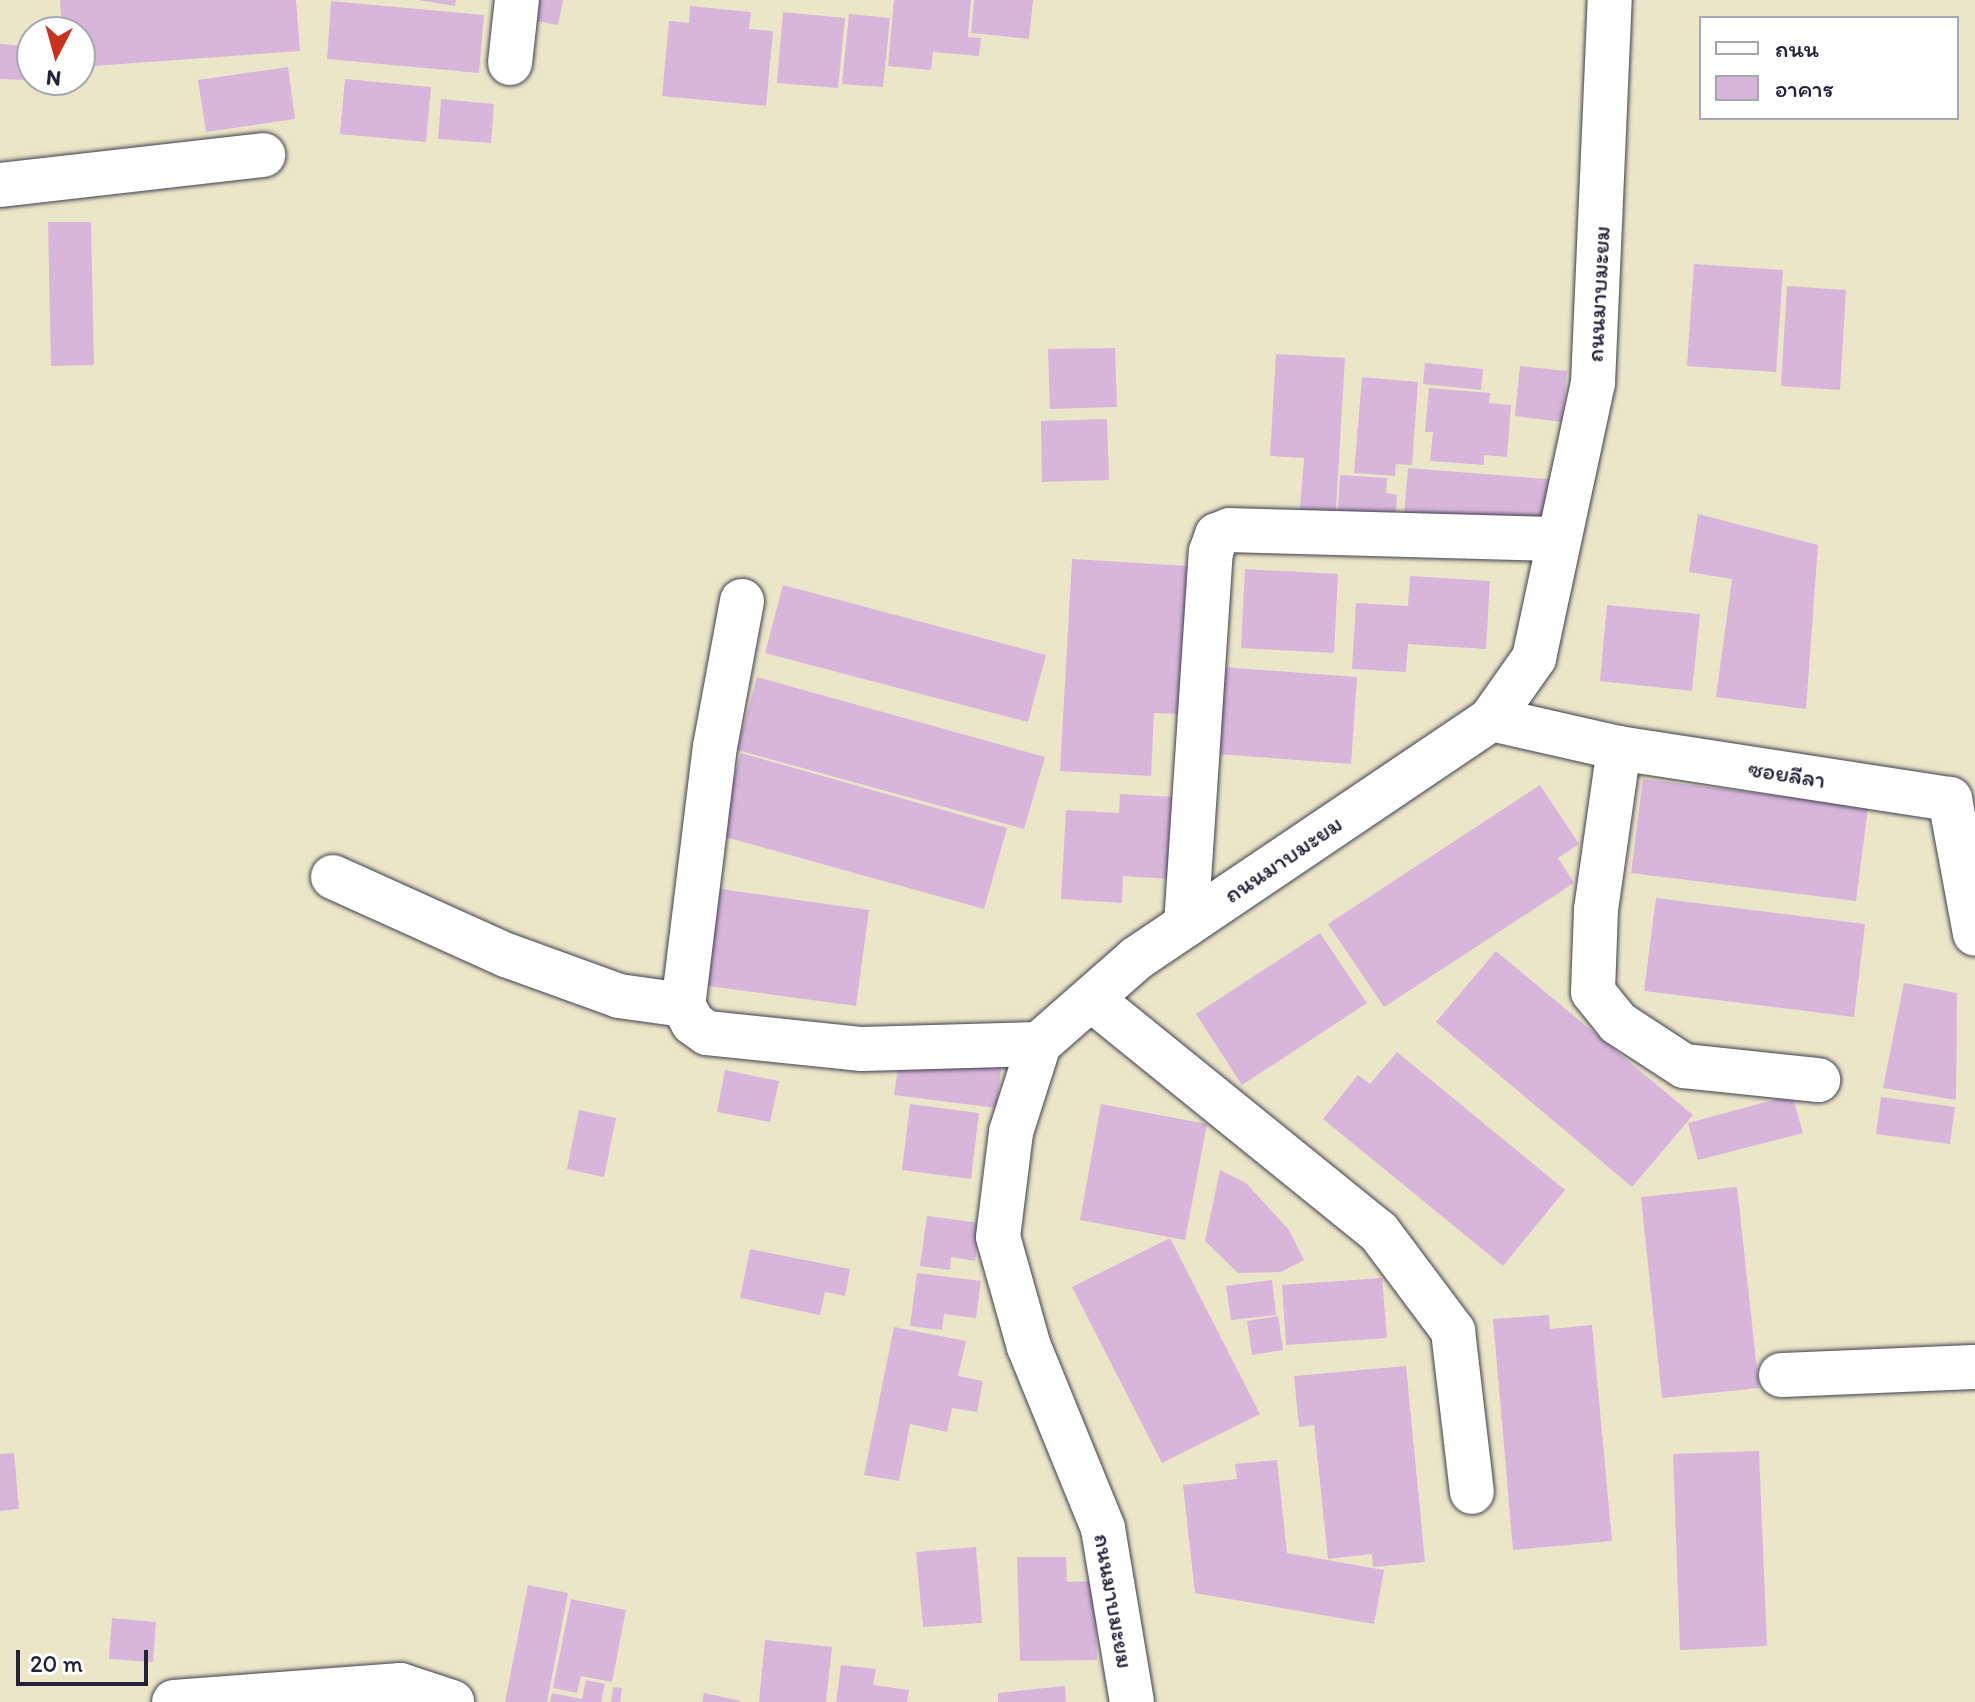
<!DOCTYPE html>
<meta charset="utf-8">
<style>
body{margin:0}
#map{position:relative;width:1975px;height:1702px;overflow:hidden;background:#ece6c8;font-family:Itim,"Playpen Sans Thai",sans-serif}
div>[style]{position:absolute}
.building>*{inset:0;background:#d8b6dc}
.roads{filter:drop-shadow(0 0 2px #403f50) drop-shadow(0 0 2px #403f50)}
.street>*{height:44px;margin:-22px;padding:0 22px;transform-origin:22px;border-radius:22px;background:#fff}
span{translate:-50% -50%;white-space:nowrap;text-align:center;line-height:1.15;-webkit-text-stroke:6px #fff;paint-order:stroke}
.street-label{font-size:24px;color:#22223b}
.legend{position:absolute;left:1699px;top:16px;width:260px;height:104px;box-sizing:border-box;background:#fff;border:2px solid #a7a7b1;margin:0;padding:10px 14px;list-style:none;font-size:24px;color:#22223b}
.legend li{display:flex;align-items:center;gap:16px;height:40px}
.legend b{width:40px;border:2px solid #a7a7b1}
.north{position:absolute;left:16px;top:16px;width:80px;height:80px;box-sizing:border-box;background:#fff;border:2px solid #a7a7b1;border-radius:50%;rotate:186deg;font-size:22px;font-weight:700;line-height:32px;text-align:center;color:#22223b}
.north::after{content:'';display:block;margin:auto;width:28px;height:36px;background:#c8321e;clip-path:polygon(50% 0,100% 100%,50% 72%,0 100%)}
.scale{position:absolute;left:16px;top:1650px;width:132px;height:36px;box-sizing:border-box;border:4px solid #22223b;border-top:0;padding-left:10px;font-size:24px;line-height:28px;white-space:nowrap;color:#22223b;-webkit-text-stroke:6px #fff;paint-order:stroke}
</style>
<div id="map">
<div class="building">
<div style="clip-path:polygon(60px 0,296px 0,300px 51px,80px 67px,80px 32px,62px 32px)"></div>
<div style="clip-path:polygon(418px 0,456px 0,455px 6px)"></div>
<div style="clip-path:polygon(525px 0,563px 0,558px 25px,521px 18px)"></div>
<div style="clip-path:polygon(894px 0,971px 0,968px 37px,981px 38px,979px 56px,933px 52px,931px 70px,888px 66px)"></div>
<div style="clip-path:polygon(974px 0,1033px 0,1029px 39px,971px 33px)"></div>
<div style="clip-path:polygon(331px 1px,484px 15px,479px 73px,327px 59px)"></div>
<div style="clip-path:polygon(690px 6px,751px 12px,749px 29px,773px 31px,766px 106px,662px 96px,669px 21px,689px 23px)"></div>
<div style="clip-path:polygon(783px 12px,845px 18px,838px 88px,777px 83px)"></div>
<div style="clip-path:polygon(849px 14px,890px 18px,883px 87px,842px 84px)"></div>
<div style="clip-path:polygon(0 44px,26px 46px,24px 80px,0 79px)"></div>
<div style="clip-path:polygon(288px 67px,295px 119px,206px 132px,198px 80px)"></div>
<div style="clip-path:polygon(345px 79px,431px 87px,426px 142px,340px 134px)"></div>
<div style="clip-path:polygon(441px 99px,494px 104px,491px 143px,438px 139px)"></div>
<div style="clip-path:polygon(48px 222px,91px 222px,94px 365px,51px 366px)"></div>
<div style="clip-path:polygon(1694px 264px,1783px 270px,1776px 372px,1687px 366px)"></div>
<div style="clip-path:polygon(1787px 286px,1846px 290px,1840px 390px,1781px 386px)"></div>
<div style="clip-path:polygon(1115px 348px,1117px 407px,1050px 409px,1048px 349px)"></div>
<div style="clip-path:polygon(1276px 354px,1345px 358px,1335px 525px,1299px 522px,1304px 458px,1270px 456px)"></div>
<div style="clip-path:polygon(1425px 363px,1483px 369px,1481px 390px,1423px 384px)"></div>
<div style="clip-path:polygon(1520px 366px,1567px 371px,1562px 422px,1515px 416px)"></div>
<div style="clip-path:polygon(1362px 377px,1418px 382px,1412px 465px,1396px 464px,1395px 476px,1354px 473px)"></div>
<div style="clip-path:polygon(1429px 388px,1490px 393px,1489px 403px,1511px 405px,1507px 457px,1484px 455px,1484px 465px,1430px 461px,1433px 432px,1425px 432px)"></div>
<div style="clip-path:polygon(1107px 419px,1109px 480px,1042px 482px,1041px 421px)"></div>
<div style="clip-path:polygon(1408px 468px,1560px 480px,1556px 538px,1403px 526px)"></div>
<div style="clip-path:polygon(1340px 475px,1387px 478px,1386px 493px,1397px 495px,1395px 530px,1337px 526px)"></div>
<div style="clip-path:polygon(1698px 514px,1818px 545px,1806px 709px,1716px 697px,1732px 579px,1689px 572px)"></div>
<div style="clip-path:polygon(1072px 559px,1188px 566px,1179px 714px,1154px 713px,1151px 776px,1060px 771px)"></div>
<div style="clip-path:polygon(1245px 569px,1338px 574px,1334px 653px,1241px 648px)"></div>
<div style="clip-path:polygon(1410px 576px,1490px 581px,1486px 649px,1408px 644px,1406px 672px,1352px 669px,1356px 603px,1408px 606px)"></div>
<div style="clip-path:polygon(783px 585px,1046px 655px,1028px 722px,765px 653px)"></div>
<div style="clip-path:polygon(1607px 605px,1700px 614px,1692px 691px,1600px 681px)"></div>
<div style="clip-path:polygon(1223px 667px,1357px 677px,1351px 764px,1217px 754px)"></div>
<div style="clip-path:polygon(757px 677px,1045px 757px,1024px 829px,737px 750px)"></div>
<div style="clip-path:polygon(741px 753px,1007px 828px,984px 909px,718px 835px)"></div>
<div style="clip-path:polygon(1643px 779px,1868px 807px,1856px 901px,1631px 873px)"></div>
<div style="clip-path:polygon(1540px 785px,1579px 844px,1558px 858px,1574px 883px,1384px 1007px,1328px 924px)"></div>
<div style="clip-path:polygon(1120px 794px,1174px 797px,1169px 879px,1123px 876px,1122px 903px,1061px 899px,1066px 810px,1119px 813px)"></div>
<div style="clip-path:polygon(714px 888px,869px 910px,856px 1006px,701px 985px)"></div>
<div style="clip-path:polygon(1656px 898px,1865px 924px,1854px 1017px,1644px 991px)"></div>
<div style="clip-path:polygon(1320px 933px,1367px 1003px,1242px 1085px,1196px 1014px)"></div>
<div style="clip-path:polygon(1496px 951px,1693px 1115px,1632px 1187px,1436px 1022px)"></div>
<div style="clip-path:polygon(1904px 983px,1957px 993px,1956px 1100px,1883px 1088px)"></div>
<div style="clip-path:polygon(901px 1050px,1002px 1062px,996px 1108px,894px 1095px)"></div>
<div style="clip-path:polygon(1397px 1052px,1565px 1190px,1503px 1266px,1323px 1119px,1358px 1075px,1370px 1084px)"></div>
<div style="clip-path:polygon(725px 1070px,779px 1081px,770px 1122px,717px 1112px)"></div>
<div style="clip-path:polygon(1792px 1095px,1803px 1133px,1698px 1160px,1688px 1123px)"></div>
<div style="clip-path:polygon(1881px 1097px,1955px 1107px,1950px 1144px,1876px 1134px)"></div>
<div style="clip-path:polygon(910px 1104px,979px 1113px,971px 1179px,902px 1170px)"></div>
<div style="clip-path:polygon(1101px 1104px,1207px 1124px,1185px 1240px,1080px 1220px)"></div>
<div style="clip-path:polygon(579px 1110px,616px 1118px,604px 1177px,567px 1169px)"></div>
<div style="clip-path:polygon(1220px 1170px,1246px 1183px,1289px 1230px,1304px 1260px,1281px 1272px,1238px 1273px,1205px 1241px)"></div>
<div style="clip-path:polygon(1737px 1187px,1759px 1388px,1662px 1398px,1641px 1197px)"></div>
<div style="clip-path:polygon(927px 1216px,980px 1223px,975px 1261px,951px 1257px,950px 1270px,920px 1266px)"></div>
<div style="clip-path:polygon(1170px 1238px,1260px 1414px,1162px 1463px,1072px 1287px)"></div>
<div style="clip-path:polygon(750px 1249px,850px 1269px,845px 1296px,825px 1292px,820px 1315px,740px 1298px)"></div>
<div style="clip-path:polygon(917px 1273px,981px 1281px,976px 1318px,944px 1314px,942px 1330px,910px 1326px)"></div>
<div style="clip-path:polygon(1382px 1278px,1387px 1338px,1286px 1345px,1282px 1285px)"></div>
<div style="clip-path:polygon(1272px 1280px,1276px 1315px,1231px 1320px,1226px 1286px)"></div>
<div style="clip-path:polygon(1549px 1315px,1550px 1329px,1592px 1325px,1612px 1541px,1513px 1550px,1493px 1319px)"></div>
<div style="clip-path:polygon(1278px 1316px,1283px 1350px,1252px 1355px,1247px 1321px)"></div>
<div style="clip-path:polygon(894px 1327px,966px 1341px,958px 1376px,983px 1381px,977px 1412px,952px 1408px,947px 1432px,910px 1424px,899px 1481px,864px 1475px)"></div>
<div style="clip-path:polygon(1406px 1366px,1425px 1562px,1373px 1567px,1372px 1554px,1328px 1559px,1314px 1425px,1299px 1427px,1294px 1376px)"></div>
<div style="clip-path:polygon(1759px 1451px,1767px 1646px,1680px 1650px,1673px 1454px)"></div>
<div style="clip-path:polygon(14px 1453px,19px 1509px,0 1511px,0 1454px)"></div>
<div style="clip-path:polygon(1277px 1460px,1287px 1553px,1384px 1570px,1374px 1624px,1195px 1593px,1183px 1485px,1237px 1479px,1235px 1464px)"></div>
<div style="clip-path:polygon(976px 1547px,982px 1623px,923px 1627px,916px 1552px)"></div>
<div style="clip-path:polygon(1017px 1557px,1066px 1557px,1067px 1582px,1095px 1581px,1097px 1660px,1020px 1661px)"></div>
<div style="clip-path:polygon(528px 1585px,568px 1593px,547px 1702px,505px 1702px)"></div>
<div style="clip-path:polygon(571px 1599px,626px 1610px,612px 1682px,581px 1676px,577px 1693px,553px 1688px)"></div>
<div style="clip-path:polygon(112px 1618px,156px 1622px,153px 1662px,109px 1659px)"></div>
<div style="clip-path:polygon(765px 1640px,832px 1647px,826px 1702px,759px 1702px)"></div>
<div style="clip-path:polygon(841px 1665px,876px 1669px,873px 1685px,909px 1690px,907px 1702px,836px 1702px)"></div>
<div style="clip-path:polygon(586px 1680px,605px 1684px,601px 1702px,550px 1702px,552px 1693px,582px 1699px)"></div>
<div style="clip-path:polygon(1065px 1686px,1066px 1702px,998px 1702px,998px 1693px)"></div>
<div style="clip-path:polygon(613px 1687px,622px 1688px,620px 1702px,611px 1702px)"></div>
<div style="clip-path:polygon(704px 1693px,741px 1701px,740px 1702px,702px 1702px)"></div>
</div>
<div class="roads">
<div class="street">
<div style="left:510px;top:63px;width:63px;rotate:-83.7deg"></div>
<div style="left:0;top:185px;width:265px;rotate:-6.5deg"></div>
<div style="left:742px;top:601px;width:147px;rotate:100.5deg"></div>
<div style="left:715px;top:746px;width:261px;rotate:97deg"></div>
<div style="left:683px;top:1005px;width:21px;rotate:61deg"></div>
<div style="left:693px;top:1023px;width:17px;rotate:36deg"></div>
<div style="left:707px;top:1033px;width:156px;rotate:5.9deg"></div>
<div style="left:862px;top:1049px;width:177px;rotate:-1.6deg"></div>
<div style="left:1491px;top:719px;width:131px;rotate:12.8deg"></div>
<div style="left:1619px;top:748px;width:335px;rotate:8.8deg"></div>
<div style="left:1950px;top:799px;width:137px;rotate:79.5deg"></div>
<div style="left:1619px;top:748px;width:164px;rotate:98.1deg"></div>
<div style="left:1596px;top:910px;width:82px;rotate:92.1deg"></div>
<div style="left:1593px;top:992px;width:40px;rotate:51deg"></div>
<div style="left:1618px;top:1023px;width:79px;rotate:33.1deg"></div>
<div style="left:1684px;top:1066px;width:135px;rotate:6deg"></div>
<div style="left:333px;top:877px;width:190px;rotate:24.3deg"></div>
<div style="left:506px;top:955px;width:120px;rotate:19.9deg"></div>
<div style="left:619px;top:996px;width:65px;rotate:8deg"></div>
<div style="left:1186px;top:925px;width:374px;rotate:-86.2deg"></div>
<div style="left:1211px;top:552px;width:18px;rotate:-71deg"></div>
<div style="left:1217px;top:535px;width:14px;rotate:-21deg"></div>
<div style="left:1230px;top:530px;width:329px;rotate:1.6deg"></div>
<div style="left:1091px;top:999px;width:370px;rotate:39deg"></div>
<div style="left:1379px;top:1232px;width:124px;rotate:53.2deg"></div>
<div style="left:1453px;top:1331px;width:162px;rotate:83.3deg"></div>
<div style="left:1781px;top:1375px;width:194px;rotate:-2.4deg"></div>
<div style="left:174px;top:1702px;width:227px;rotate:-4.3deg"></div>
<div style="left:400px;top:1685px;width:55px;rotate:18.1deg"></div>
<div style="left:1132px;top:1702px;width:176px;rotate:-99.5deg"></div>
<div style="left:1103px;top:1528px;width:196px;rotate:-112.2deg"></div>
<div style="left:1029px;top:1347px;width:114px;rotate:-105.7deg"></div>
<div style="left:998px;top:1237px;width:106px;rotate:-82.9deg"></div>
<div style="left:1011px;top:1132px;width:92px;rotate:-72.3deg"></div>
<div style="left:1039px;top:1044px;width:130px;rotate:-41.3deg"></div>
<div style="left:1137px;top:958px;width:427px;rotate:-34deg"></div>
<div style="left:1491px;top:719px;width:75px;rotate:-54.8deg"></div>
<div style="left:1534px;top:658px;width:281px;rotate:-77.9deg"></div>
<div style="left:1593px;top:383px;width:383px;rotate:-87.5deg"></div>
</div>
</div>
<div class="street-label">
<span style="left:1598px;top:294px;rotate:-87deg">ถนนมาบมะยม</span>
<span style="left:1787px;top:774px;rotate:9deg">ซอยลีลา</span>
<span style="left:1283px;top:859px;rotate:-34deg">ถนนมาบมะยม</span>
<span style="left:1114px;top:1601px;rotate:80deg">ถนนมาบมะยม</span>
</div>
<ul class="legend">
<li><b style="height:10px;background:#fff"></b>ถนน</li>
<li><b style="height:22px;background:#d8b6dc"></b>อาคาร</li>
</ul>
<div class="north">N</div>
<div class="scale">20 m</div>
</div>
